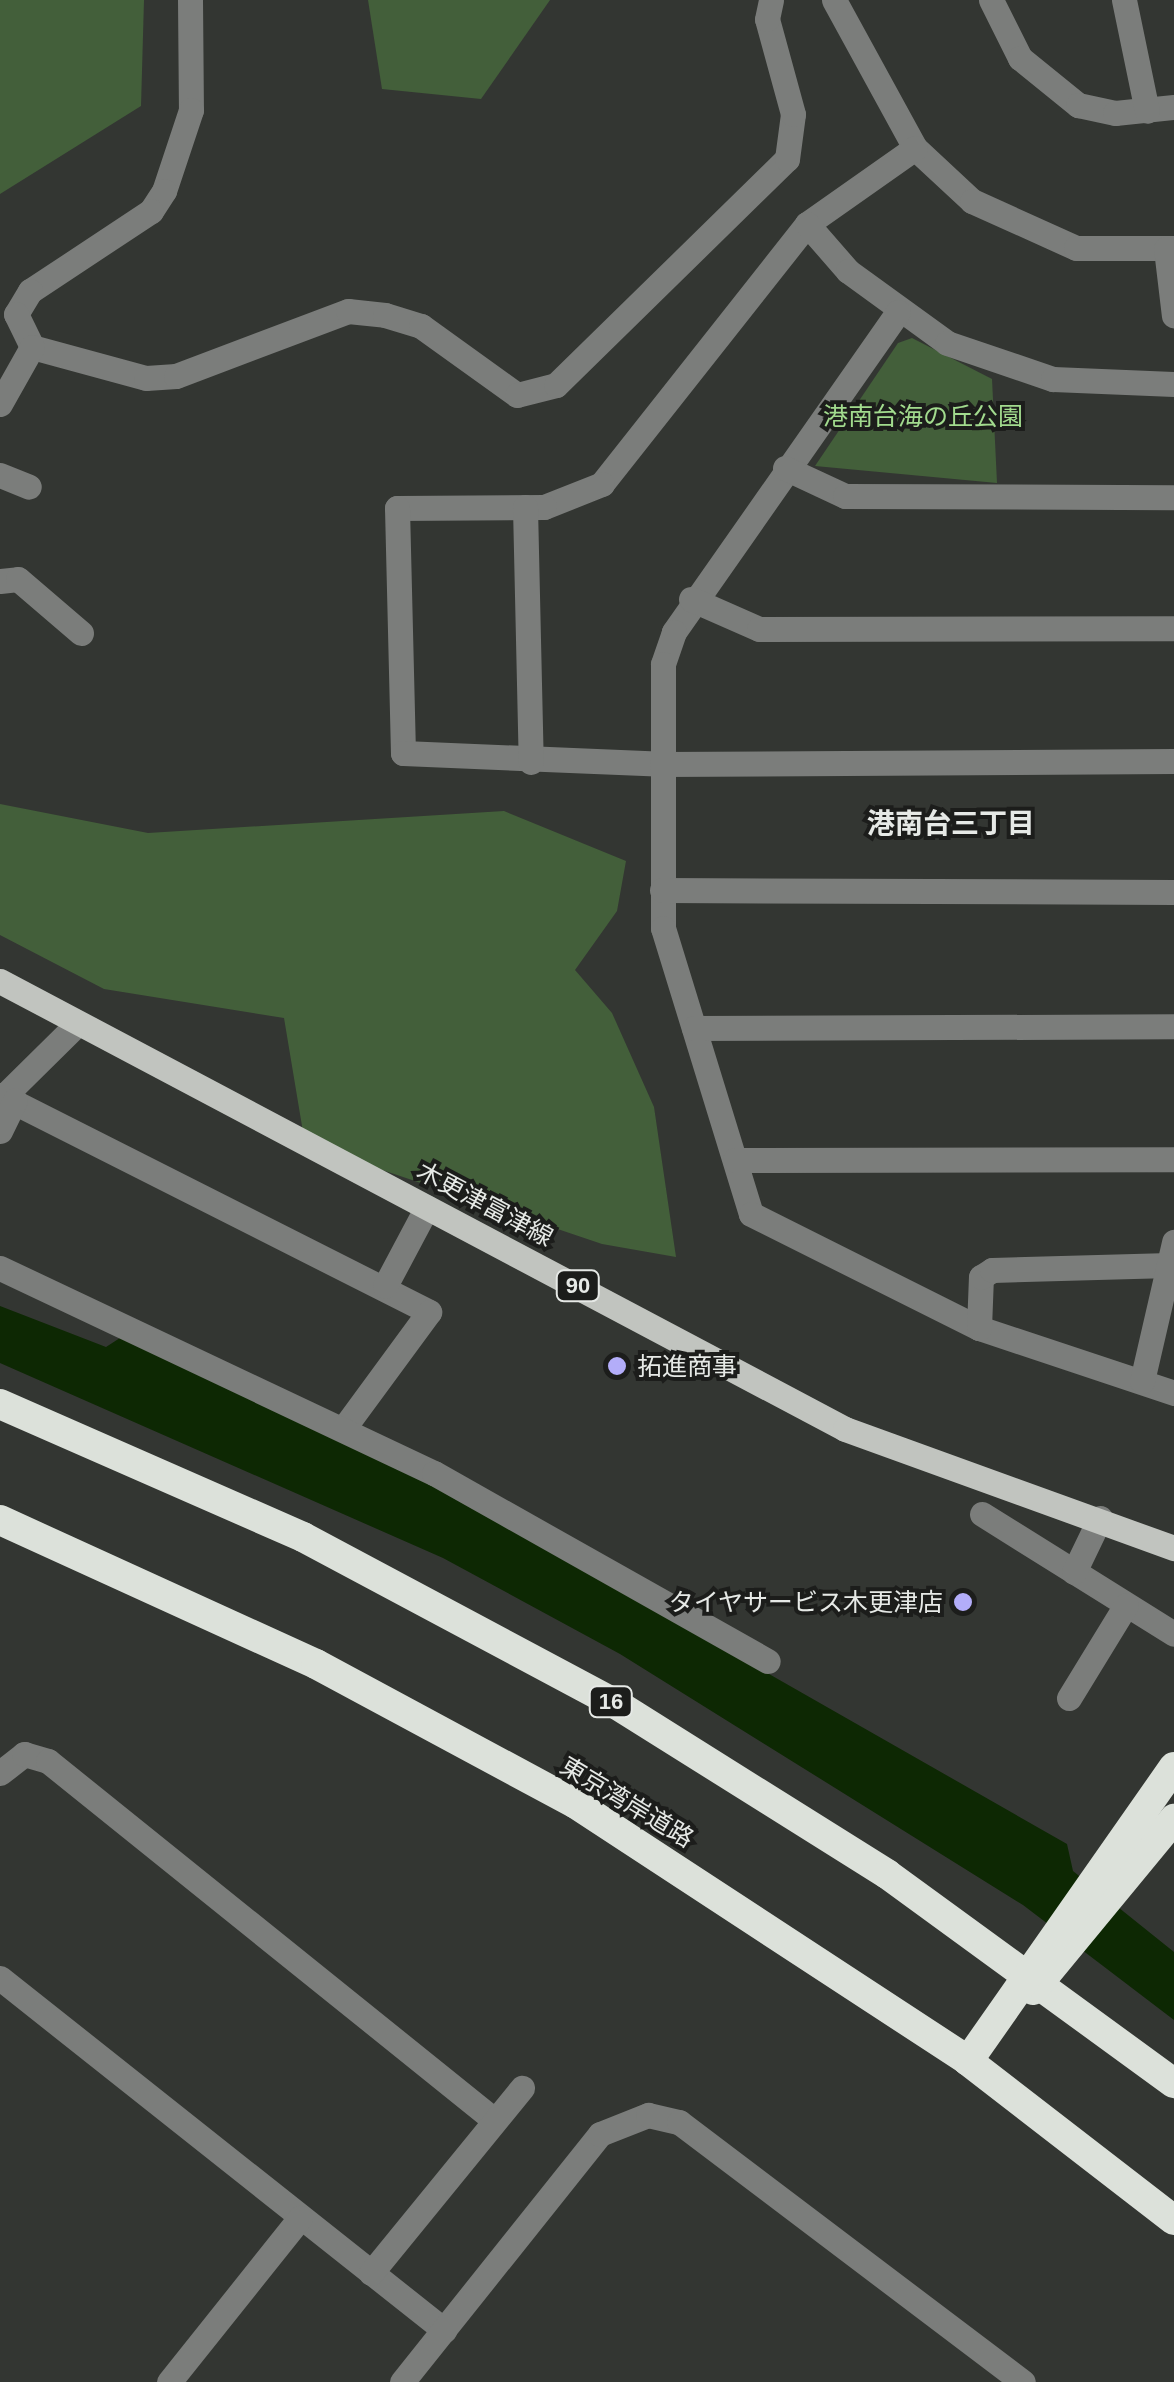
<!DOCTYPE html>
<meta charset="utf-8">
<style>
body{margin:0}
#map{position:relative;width:1174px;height:2382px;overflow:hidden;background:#333632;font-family:Helvetica,"Noto Sans JP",sans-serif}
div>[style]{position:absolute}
.green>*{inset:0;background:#435f3a}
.water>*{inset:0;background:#0d2803}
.minor>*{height:25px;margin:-12.5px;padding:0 12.5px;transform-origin:12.5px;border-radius:12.5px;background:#7b7d7b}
.major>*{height:25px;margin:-12.5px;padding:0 12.5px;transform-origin:12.5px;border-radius:12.5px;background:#c1c4bf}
.highway>*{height:30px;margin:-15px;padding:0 15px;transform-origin:15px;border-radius:15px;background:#dce1da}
.dots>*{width:28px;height:28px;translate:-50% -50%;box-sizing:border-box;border:5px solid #1c1d1b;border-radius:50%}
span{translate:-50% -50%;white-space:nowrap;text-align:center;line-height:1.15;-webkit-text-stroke:8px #1c1d1b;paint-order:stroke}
.shield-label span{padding:2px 8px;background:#1c1d1b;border:2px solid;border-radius:8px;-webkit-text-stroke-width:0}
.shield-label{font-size:22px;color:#e6e9e6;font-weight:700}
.park-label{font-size:25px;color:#a2db8e}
.street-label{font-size:25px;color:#e6e9e6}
.poi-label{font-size:25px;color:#e6e9e6}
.left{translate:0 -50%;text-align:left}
.right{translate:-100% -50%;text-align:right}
.neighbourhood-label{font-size:28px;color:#e6e9e6;font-weight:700}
</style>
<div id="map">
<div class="green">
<div style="clip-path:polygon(0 0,144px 0,141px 106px,0 194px)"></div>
<div style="clip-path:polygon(368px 0,550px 0,481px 99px,382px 89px)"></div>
<div style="clip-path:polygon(912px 338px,992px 379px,997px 483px,815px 466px,898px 343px)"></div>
<div style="clip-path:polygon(0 804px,148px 833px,504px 811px,626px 861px,617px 911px,575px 970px,612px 1013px,654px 1107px,676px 1257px,602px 1244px,305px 1144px,284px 1018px,104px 989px,0 935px)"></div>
</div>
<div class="water">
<div style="clip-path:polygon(0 1306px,106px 1347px,123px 1336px,424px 1477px,1067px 1844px,1073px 1871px,1174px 1952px,1174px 2020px,1023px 1905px,620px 1654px,443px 1558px,0 1363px)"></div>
</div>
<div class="minor">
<div style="left:190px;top:0;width:110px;rotate:89.5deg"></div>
<div style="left:191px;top:110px;width:85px;rotate:108.4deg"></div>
<div style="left:164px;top:191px;width:24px;rotate:123deg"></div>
<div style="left:151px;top:211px;width:145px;rotate:146.5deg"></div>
<div style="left:30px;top:291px;width:27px;rotate:121deg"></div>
<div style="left:16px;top:314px;width:37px;rotate:64deg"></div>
<div style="left:32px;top:347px;width:118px;rotate:15.2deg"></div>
<div style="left:146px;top:378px;width:30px;rotate:-4deg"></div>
<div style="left:176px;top:376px;width:184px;rotate:-20.7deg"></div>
<div style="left:348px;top:311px;width:37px;rotate:6deg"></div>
<div style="left:385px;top:315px;width:38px;rotate:17deg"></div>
<div style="left:421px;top:326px;width:118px;rotate:35.7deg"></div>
<div style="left:517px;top:395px;width:40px;rotate:-14.4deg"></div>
<div style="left:556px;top:385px;width:323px;rotate:-44.4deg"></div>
<div style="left:787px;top:159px;width:45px;rotate:-82.4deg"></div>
<div style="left:793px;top:114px;width:98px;rotate:-105.3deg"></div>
<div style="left:767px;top:19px;width:19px;rotate:-78deg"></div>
<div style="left:834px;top:0;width:169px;rotate:61.3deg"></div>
<div style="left:915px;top:148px;width:78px;rotate:42.9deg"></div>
<div style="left:972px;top:201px;width:114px;rotate:24.3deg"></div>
<div style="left:1076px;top:248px;width:98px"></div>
<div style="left:991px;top:0;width:65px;rotate:63.4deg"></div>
<div style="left:1020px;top:58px;width:75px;rotate:39deg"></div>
<div style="left:1078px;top:105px;width:38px;rotate:12deg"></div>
<div style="left:1115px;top:113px;width:59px;rotate:-5.8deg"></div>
<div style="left:1124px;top:0;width:113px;rotate:78.3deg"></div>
<div style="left:915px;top:148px;width:132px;rotate:144.9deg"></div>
<div style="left:807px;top:224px;width:331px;rotate:128.3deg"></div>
<div style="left:602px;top:484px;width:62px;rotate:158.4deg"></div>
<div style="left:544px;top:507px;width:147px;rotate:179.6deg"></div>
<div style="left:397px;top:508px;width:245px;rotate:88.6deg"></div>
<div style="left:403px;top:753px;width:259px;rotate:2.4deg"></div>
<div style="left:662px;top:764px;width:512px;rotate:-0.34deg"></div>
<div style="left:807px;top:224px;width:62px;rotate:48.9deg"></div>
<div style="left:848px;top:271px;width:122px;rotate:36deg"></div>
<div style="left:947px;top:343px;width:112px;rotate:18.8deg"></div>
<div style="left:1053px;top:379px;width:121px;rotate:2.4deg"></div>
<div style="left:1166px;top:249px;width:67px;rotate:83.2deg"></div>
<div style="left:898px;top:312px;width:391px;rotate:125deg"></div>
<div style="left:674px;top:632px;width:34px;rotate:109deg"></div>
<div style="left:663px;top:664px;width:264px;rotate:90deg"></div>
<div style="left:663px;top:928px;width:299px;rotate:72.9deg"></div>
<div style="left:751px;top:1214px;width:255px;rotate:26.6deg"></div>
<div style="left:979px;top:1328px;width:206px;rotate:18.4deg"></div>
<div style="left:0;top:404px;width:65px;rotate:-60.7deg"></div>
<div style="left:785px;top:468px;width:66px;rotate:25deg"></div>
<div style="left:845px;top:496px;width:329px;rotate:0.2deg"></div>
<div style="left:0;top:475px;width:31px;rotate:22deg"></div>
<div style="left:525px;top:507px;width:255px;rotate:88.7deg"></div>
<div style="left:0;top:581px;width:18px;rotate:-6deg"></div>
<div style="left:18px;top:579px;width:83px;rotate:40.6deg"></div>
<div style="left:691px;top:599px;width:74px;rotate:23.8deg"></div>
<div style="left:759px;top:629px;width:415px;rotate:-0.1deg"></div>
<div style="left:662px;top:890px;width:512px;rotate:0.22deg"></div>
<div style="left:694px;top:1028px;width:480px;rotate:-0.2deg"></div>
<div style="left:0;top:1095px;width:481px;rotate:26.8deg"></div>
<div style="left:429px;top:1312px;width:145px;rotate:126.3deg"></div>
<div style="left:4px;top:1096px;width:101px;rotate:-44.6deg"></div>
<div style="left:0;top:1131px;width:34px;rotate:-64deg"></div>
<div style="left:735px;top:1160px;width:439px;rotate:-0.1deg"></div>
<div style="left:0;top:1268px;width:480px;rotate:25.3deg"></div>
<div style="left:434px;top:1473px;width:383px;rotate:29.4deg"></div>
<div style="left:385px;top:1286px;width:89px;rotate:-62deg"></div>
<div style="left:979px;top:1328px;width:51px;rotate:-87.8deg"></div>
<div style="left:981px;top:1277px;width:13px;rotate:-32deg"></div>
<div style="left:992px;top:1270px;width:178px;rotate:-1.6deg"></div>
<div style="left:1142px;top:1381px;width:143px;rotate:-77deg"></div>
<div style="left:982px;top:1514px;width:226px;rotate:32deg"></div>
<div style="left:1074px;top:1572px;width:60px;rotate:-64.3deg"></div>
<div style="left:1069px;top:1698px;width:109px;rotate:-58.5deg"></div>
<div style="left:0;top:1773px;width:31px;rotate:-38deg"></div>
<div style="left:24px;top:1754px;width:25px;rotate:16deg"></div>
<div style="left:48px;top:1761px;width:571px;rotate:38.82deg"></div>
<div style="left:0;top:1978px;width:567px;rotate:38.41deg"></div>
<div style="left:371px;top:2273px;width:239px;rotate:-50.8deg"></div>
<div style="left:169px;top:2382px;width:210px;rotate:-51.4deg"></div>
<div style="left:402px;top:2382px;width:317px;rotate:-51.4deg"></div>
<div style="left:600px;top:2134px;width:52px;rotate:-21.6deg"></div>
<div style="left:648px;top:2115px;width:32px;rotate:13deg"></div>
<div style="left:679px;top:2122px;width:431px;rotate:37.1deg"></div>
</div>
<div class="major">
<div style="left:0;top:981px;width:956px;rotate:27.93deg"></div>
<div style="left:845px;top:1429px;width:350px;rotate:19.9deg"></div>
</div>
<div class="highway">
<div style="left:0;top:1404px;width:331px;rotate:23.7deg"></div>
<div style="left:303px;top:1537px;width:355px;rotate:28.1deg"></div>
<div style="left:616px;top:1704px;width:320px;rotate:32.1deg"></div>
<div style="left:887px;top:1874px;width:355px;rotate:36.1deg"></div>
<div style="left:0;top:1520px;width:347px;rotate:24.5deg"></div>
<div style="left:316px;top:1664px;width:295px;rotate:28.3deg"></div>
<div style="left:576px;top:1804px;width:469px;rotate:33.2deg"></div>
<div style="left:968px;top:2061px;width:260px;rotate:37.7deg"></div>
<div style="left:1033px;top:1990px;width:222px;rotate:-50.5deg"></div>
<div style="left:968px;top:2061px;width:359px;rotate:-55deg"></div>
</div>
<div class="dots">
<div style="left:617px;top:1366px;background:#b3adf9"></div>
<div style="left:963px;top:1602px;background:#b3adf9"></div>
</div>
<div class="shield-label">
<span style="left:578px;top:1286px">90</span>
<span style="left:611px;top:1702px">16</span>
</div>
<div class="park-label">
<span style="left:923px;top:416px">港南台海の丘公園</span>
</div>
<div class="street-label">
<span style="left:485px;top:1204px;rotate:28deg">木更津富津線</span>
<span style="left:627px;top:1802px;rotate:31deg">東京湾岸道路</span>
</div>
<div class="poi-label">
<span class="left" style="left:637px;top:1366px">拓進商事</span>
<span class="right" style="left:943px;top:1602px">タイヤサービス木更津店</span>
</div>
<div class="neighbourhood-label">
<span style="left:951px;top:824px">港南台三丁目</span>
</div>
</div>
